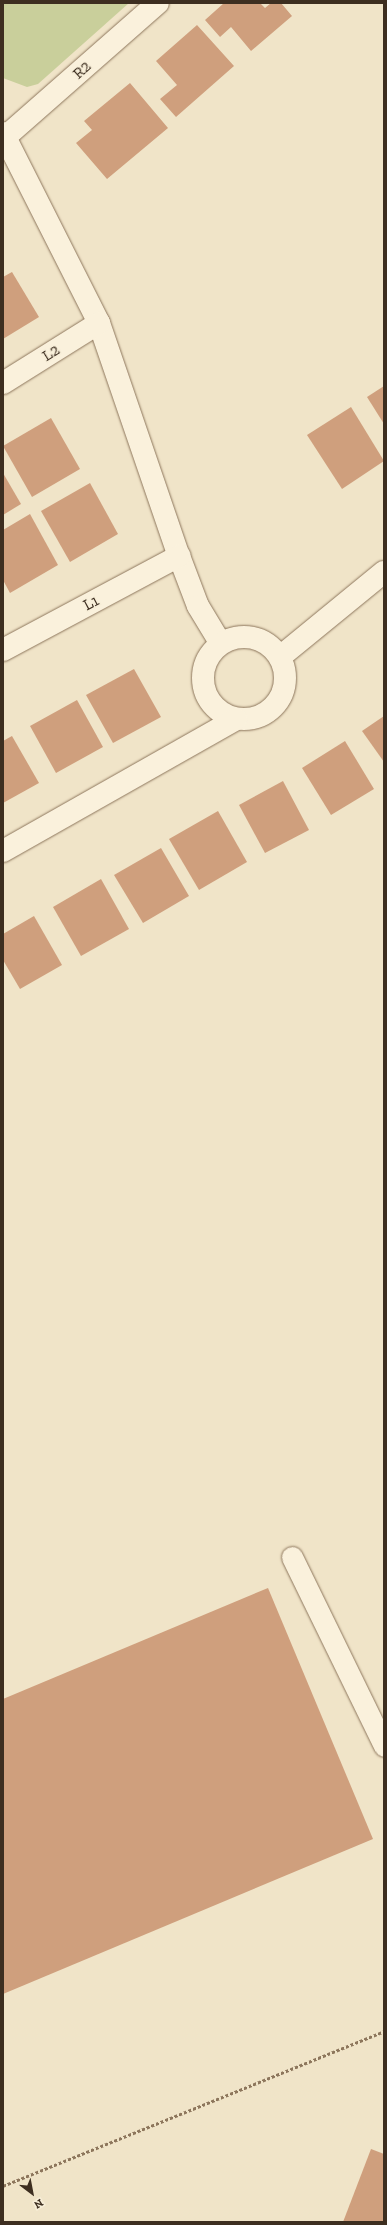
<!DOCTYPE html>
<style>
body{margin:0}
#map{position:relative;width:387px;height:2225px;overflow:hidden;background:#f0e4c8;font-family:"Zilla Slab",serif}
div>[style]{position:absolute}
.green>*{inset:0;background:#c9cf9b}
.building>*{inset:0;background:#cf9f7d}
.path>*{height:2.5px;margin-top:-1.25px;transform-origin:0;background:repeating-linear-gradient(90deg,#8d765c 0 3px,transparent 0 5px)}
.roads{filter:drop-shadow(0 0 1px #8d765c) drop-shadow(0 0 1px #8d765c)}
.lane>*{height:21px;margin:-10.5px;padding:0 10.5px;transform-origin:10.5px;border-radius:10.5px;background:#faf1dc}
.street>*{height:22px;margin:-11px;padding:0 11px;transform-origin:11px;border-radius:11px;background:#faf1dc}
.street>.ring{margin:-11px;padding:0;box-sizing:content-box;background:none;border:22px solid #faf1dc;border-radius:50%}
span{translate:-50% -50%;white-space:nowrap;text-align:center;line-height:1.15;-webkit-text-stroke:3px #f7eed8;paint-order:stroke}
.street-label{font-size:16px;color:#3d2e20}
.frame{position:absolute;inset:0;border:4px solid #3d2e20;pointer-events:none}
.north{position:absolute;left:12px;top:2173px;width:40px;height:40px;-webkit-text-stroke:3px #f7eed8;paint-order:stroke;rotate:148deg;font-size:11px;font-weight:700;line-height:16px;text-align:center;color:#3d2e20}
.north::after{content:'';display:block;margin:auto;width:14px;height:18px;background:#3d2e20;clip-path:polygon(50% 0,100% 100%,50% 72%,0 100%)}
</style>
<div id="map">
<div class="green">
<div style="clip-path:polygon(3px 3px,129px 3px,38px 84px,27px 87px,3px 78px)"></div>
</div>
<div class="building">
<div style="clip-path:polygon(224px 3px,260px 3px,265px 8px,271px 3px,281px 3px,292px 16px,251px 51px,231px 27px,220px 37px,205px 20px)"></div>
<div style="clip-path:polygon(197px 25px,234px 66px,176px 117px,160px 99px,177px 85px,156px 61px)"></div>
<div style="clip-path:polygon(130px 83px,168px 128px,107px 179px,76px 143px,92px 130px,84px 121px)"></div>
<div style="clip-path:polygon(12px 272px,39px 317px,3px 339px,3px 277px)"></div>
<div style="clip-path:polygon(384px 386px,384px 424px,367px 397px)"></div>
<div style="clip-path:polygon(351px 407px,384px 461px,342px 489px,307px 435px)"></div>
<div style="clip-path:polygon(51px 418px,80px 469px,32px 497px,3px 446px)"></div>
<div style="clip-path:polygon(3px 473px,21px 504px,3px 515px)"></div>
<div style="clip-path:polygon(90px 483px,118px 534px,70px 562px,41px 511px)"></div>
<div style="clip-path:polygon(30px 514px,58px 565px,10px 593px,3px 580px,3px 530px)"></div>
<div style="clip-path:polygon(134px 669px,161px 717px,113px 743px,86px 695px)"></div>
<div style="clip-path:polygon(77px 700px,103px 747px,56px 773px,30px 726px)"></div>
<div style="clip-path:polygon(384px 716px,384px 762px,362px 731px)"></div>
<div style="clip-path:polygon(12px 736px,39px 783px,3px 803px,3px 741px)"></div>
<div style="clip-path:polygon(345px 741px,374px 789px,331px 815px,302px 768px)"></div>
<div style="clip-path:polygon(283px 781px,309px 830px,265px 853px,239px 805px)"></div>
<div style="clip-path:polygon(218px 811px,247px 862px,199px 890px,169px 839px)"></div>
<div style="clip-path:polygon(161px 848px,189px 896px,143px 923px,114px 875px)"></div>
<div style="clip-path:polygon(101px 879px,129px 929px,81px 956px,53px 907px)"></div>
<div style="clip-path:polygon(34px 916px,62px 965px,20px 989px,3px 960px,3px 934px)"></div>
<div style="clip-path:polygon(268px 1588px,373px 1839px,3px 1994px,3px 1699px)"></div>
<div style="clip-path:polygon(371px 2149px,384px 2154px,384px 2222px,343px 2222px)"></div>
</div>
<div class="path">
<div style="left:3px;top:2186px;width:411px;rotate:-22.1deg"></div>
</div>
<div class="roads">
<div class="lane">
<div style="left:292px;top:1557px;width:210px;rotate:64deg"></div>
</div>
<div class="street">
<div style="left:3px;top:133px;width:213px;rotate:63.2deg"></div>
<div style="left:99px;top:323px;width:246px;rotate:71.1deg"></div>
<div style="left:179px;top:556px;width:53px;rotate:69.2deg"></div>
<div style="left:198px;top:606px;width:44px;rotate:58.8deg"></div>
<div style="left:3px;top:139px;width:206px;rotate:-41.3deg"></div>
<div style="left:3px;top:383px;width:113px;rotate:-32deg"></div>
<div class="ring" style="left:203px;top:637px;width:60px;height:60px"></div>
<div style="left:3px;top:650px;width:200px;rotate:-28.1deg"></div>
<div style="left:280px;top:657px;width:134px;rotate:-39.3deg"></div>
<div style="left:3px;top:851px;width:268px;rotate:-29.5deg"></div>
</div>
</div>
<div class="street-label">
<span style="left:82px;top:70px;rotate:-42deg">R2</span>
<span style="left:51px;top:353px;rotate:-32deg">L2</span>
<span style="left:91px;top:603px;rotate:-28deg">L1</span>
</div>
<div class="frame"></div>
<div class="north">N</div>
</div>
